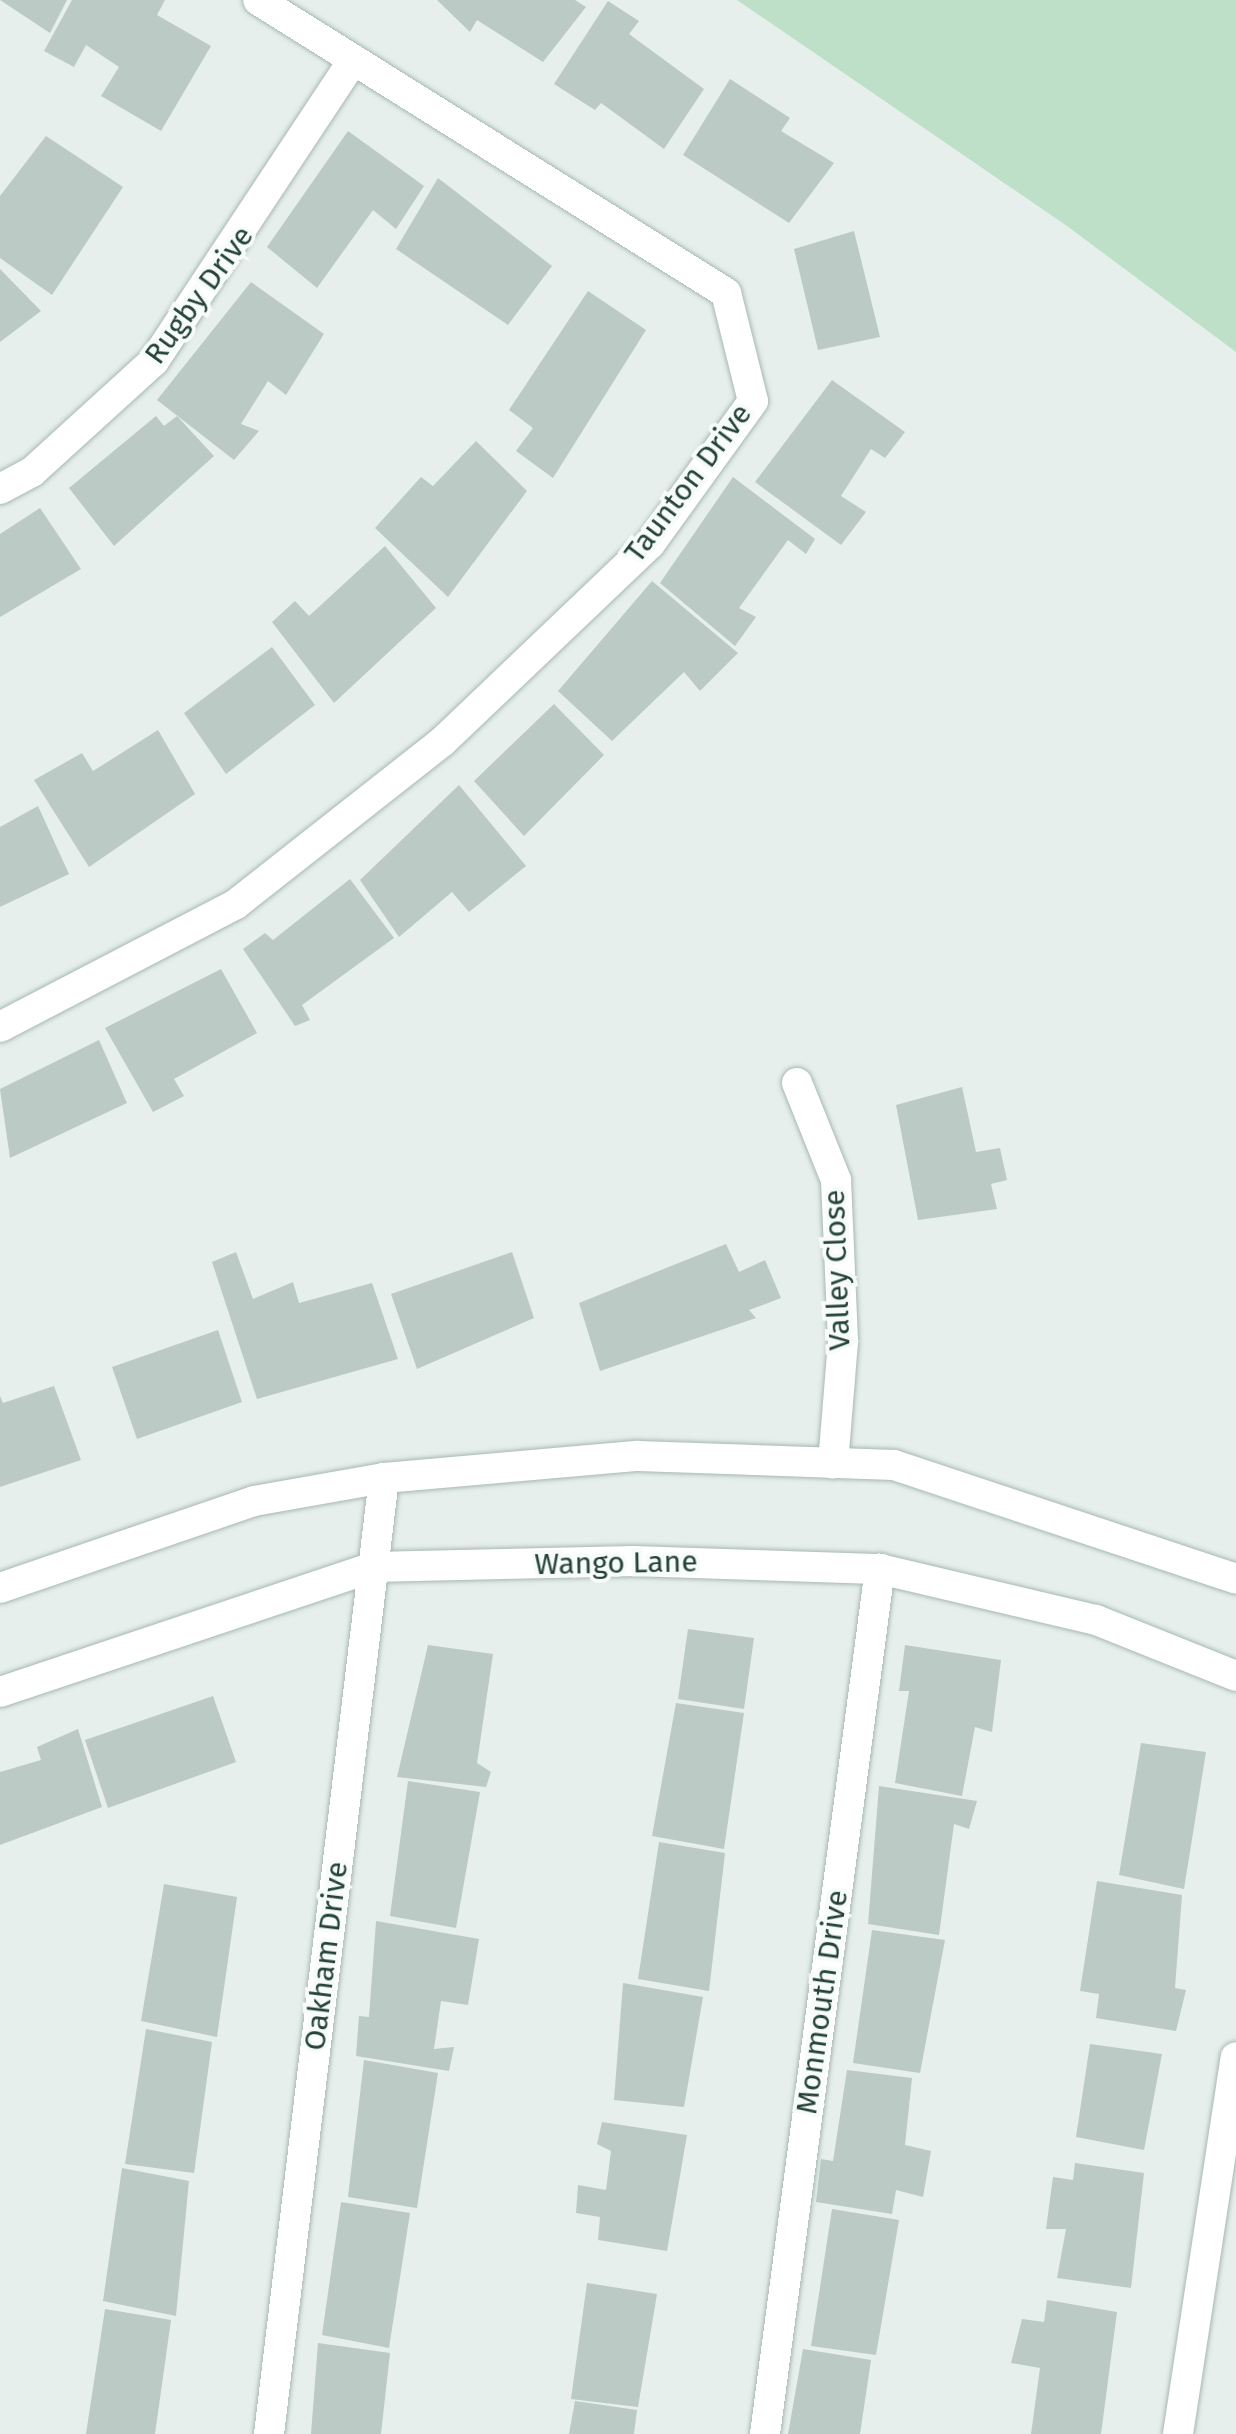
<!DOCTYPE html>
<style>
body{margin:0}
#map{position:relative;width:1236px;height:2434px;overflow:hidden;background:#e6efeb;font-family:"Fira Sans",sans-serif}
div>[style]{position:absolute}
.green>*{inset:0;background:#bfe0c8}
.building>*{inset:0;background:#bbcac4}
.roads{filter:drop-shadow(0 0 2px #a8b8b2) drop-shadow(0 0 2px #a8b8b2)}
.minor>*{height:30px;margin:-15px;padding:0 15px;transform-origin:15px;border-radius:15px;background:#fff}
.secondary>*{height:30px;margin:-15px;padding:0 15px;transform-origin:15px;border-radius:15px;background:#fff}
span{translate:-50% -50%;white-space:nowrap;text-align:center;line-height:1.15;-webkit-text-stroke:8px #f7fbf9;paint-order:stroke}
.street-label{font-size:30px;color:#24423a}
</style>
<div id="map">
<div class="green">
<div style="clip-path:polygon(737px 0,1236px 0,1236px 352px,1067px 226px)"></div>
</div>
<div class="building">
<div style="clip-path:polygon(0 0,67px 0,50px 33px)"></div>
<div style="clip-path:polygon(72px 0,165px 0,157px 15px,211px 46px,161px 131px,101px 96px,119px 67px,86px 45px,74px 67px,44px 51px)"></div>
<div style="clip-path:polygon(437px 0,575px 0,586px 7px,543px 62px,477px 20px,470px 32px)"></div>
<div style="clip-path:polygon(608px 1px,639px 21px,629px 34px,704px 89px,664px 149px,601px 103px,595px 110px,554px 84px)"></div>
<div style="clip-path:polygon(730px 79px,790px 118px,781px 131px,834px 163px,789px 223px,683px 155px)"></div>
<div style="clip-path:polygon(348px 131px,424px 186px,396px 229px,373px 210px,317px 288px,267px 247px)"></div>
<div style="clip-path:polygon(46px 136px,123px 187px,52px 295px,0 258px,0 196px)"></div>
<div style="clip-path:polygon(438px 178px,552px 266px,508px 325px,396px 249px)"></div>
<div style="clip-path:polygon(854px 231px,880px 337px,818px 350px,794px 249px)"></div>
<div style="clip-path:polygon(0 269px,41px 311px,0 342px)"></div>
<div style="clip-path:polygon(251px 282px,324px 334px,286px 395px,268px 381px,241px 424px,259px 431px,234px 460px,157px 400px)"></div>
<div style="clip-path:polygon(588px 291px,646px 330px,553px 478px,516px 451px,533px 428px,509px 410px)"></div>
<div style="clip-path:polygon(832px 380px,905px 432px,885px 458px,871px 449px,841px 496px,866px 512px,841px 545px,755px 482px)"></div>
<div style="clip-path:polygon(156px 416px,164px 426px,177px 416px,214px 456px,114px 546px,69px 488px)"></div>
<div style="clip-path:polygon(476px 441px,527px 491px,448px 597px,375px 528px,421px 477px,433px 486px)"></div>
<div style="clip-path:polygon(733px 477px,815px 539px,806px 554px,788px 540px,739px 608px,756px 617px,735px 646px,660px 583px)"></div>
<div style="clip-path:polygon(40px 508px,81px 569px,0 617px,0 534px)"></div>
<div style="clip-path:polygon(385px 546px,436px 608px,334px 703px,272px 622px,295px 601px,309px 616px)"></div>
<div style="clip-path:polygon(652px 581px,738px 653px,700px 691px,684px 672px,612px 741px,558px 691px)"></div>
<div style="clip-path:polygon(272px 647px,315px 705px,226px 774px,184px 713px)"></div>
<div style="clip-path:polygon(554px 704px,604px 755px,524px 836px,474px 781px)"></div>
<div style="clip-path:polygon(158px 730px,195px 794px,89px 867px,34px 780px,82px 753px,93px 771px)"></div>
<div style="clip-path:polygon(459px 785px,526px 866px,469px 912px,452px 892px,399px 937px,360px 880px)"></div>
<div style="clip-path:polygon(38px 806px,69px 874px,0 907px,0 827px)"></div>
<div style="clip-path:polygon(350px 879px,394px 938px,302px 1005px,310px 1020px,295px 1026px,243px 949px,265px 933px,273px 940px)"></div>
<div style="clip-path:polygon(221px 969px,257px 1033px,174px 1079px,184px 1096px,153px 1112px,105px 1028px)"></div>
<div style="clip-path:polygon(99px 1040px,127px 1103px,10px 1158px,0 1089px)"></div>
<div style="clip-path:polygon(962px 1087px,976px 1152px,1000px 1148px,1007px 1180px,991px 1184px,997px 1209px,918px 1220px,896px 1105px)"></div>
<div style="clip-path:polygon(726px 1244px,739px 1272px,765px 1260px,781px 1298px,749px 1310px,756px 1318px,600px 1371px,579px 1303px)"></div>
<div style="clip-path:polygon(236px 1252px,253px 1299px,293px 1282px,299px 1303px,372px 1283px,398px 1359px,257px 1399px,212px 1262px)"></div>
<div style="clip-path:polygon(512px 1252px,534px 1318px,417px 1369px,391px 1294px)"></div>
<div style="clip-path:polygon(218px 1330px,242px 1402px,137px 1439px,112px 1367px)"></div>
<div style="clip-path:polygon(54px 1386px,81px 1460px,0 1487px,0 1396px,3px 1403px)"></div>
<div style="clip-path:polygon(688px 1629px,754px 1638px,744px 1709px,678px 1699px)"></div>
<div style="clip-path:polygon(428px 1645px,493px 1654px,477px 1763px,491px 1772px,486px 1787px,397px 1777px)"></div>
<div style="clip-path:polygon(905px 1645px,1001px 1660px,992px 1732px,975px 1727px,962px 1796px,895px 1783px,909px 1691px,899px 1691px)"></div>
<div style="clip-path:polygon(213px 1696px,236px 1762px,108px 1808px,85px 1740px)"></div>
<div style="clip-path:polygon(676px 1703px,744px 1713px,724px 1849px,652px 1836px)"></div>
<div style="clip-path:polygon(78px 1729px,102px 1807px,0 1845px,0 1772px,41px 1760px,37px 1747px)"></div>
<div style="clip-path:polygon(1141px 1743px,1206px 1752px,1184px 1889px,1119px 1875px)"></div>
<div style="clip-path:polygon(408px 1781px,480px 1792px,456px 1928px,390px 1916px)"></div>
<div style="clip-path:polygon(879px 1786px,977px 1801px,969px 1829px,954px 1824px,939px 1935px,868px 1924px)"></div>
<div style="clip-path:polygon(659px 1842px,725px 1853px,709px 1991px,638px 1979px)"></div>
<div style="clip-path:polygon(1097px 1881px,1182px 1895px,1175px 1988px,1186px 1990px,1176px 2031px,1096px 2018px,1099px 1994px,1080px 1991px)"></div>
<div style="clip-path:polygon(164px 1884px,237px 1897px,217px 2037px,141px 2021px)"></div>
<div style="clip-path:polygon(376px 1921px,479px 1939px,468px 2005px,441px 2001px,434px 2049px,454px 2047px,449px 2071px,356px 2056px,359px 2016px,369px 2017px)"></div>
<div style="clip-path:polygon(872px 1930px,945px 1940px,920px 2073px,853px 2063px)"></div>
<div style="clip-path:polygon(623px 1983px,703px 1997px,684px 2107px,614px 2100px)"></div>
<div style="clip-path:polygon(146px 2029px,212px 2042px,194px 2173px,125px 2164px)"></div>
<div style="clip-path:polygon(1090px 2044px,1162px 2054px,1144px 2150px,1076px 2137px)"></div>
<div style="clip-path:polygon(364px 2060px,438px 2073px,417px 2208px,348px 2197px)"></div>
<div style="clip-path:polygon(847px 2070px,912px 2078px,905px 2145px,931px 2151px,923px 2197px,896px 2190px,892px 2214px,816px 2202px,821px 2159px,833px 2161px)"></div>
<div style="clip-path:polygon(602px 2122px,687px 2135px,667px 2251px,598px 2240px,600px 2217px,576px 2213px,578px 2185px,606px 2190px,611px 2151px,597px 2144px)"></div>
<div style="clip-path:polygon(1075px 2163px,1144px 2173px,1131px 2288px,1057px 2278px,1066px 2229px,1046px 2229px,1053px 2177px,1073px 2180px)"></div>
<div style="clip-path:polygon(122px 2168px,189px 2181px,176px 2316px,103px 2301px)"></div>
<div style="clip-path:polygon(341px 2202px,410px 2213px,389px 2348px,322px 2335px)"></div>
<div style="clip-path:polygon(832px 2209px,899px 2220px,876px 2355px,811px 2346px)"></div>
<div style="clip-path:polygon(587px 2283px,657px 2294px,638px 2407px,571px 2399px)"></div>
<div style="clip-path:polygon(1047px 2300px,1117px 2312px,1101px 2434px,1031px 2434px,1040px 2368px,1011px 2363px,1022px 2319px,1044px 2322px)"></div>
<div style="clip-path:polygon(105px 2309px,171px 2320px,155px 2434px,86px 2434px)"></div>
<div style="clip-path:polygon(318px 2343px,390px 2353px,381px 2434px,311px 2434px)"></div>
<div style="clip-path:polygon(803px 2349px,871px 2360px,860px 2434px,788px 2434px)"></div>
<div style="clip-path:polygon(575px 2401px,637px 2410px,634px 2434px,569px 2434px)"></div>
</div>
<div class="roads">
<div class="minor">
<div style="left:0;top:489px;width:36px;rotate:-28deg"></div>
<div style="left:32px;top:472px;width:165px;rotate:-42.3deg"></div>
<div style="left:154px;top:361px;width:361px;rotate:-56.5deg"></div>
<div style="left:0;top:1027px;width:266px;rotate:-27.5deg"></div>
<div style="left:236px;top:904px;width:262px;rotate:-38.2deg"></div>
<div style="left:442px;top:742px;width:287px;rotate:-43.6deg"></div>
<div style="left:650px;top:544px;width:176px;rotate:-54.2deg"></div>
<div style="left:753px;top:401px;width:111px;rotate:-104deg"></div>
<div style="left:726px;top:293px;width:552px;rotate:-147.95deg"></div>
<div style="left:797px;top:1083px;width:105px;rotate:68.1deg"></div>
<div style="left:836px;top:1180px;width:162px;rotate:87.5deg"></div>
<div style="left:843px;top:1342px;width:122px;rotate:94.7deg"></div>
<div style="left:0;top:1692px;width:393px;rotate:-18.5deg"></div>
<div style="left:373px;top:1567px;width:260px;rotate:-1.3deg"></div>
<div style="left:633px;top:1561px;width:247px;rotate:1.9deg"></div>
<div style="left:880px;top:1569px;width:222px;rotate:13.3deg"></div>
<div style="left:1096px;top:1620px;width:151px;rotate:21.8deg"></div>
<div style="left:269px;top:2434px;width:963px;rotate:-83.14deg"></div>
<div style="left:765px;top:2434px;width:873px;rotate:-82.43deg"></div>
<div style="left:1178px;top:2434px;width:381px;rotate:-81.3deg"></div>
</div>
<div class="secondary">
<div style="left:0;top:1588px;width:268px;rotate:-18.9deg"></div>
<div style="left:254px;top:1501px;width:132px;rotate:-10deg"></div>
<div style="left:384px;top:1478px;width:255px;rotate:-5deg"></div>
<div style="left:638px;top:1456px;width:256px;rotate:2deg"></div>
<div style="left:894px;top:1465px;width:360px;rotate:18.4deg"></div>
</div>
</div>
<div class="street-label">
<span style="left:199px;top:295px;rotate:-54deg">Rugby Drive</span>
<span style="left:688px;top:483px;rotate:-53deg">Taunton Drive</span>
<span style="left:837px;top:1270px;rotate:-92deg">Valley Close</span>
<span style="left:616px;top:1563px;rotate:-1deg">Wango Lane</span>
<span style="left:326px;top:1956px;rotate:-83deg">Oakham Drive</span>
<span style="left:822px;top:2002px;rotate:-82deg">Monmouth Drive</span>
</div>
</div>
